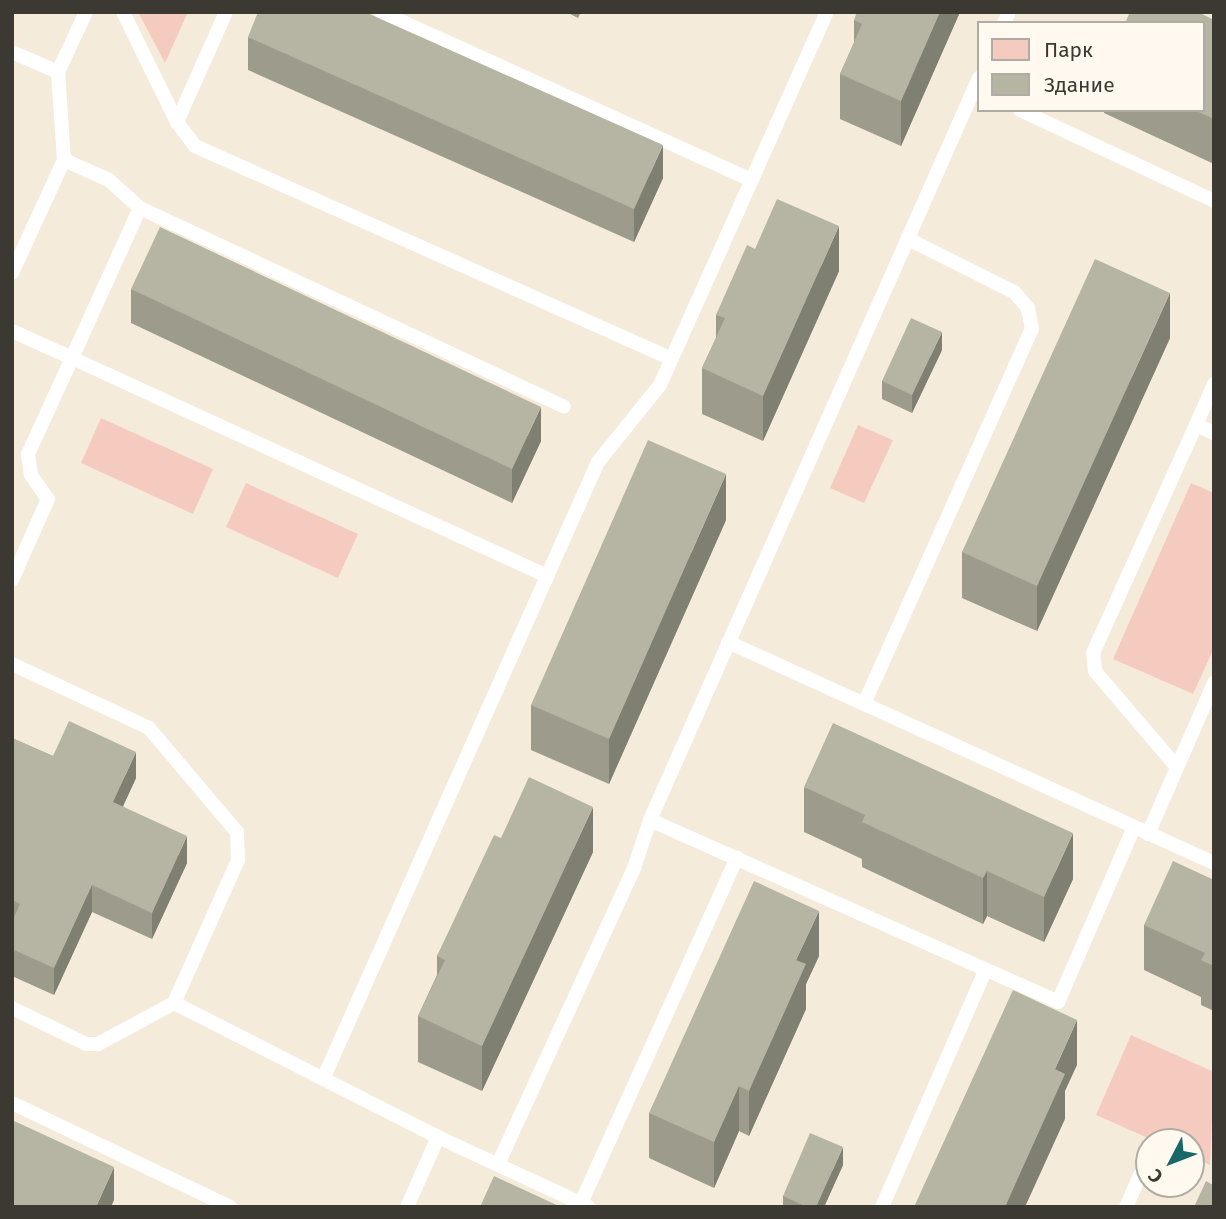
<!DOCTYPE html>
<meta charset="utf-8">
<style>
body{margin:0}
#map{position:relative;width:1226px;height:1219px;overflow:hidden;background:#f5ebdb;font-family:"Fira Sans",sans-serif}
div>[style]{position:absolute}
.green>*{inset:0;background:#f6cbbf}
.service>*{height:14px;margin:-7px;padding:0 7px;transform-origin:7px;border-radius:7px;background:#fff}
.wall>*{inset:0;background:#9d9c8c}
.shaded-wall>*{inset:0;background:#7f7f72}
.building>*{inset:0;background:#b6b5a3}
span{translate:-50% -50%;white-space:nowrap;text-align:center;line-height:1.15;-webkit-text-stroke:7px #fff9ef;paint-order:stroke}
.frame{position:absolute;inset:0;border:14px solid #3c3932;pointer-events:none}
.legend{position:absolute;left:977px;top:21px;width:228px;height:91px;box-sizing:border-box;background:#fff9ef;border:2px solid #b1aca3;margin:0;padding:9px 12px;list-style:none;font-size:21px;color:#3c3932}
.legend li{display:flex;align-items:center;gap:14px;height:35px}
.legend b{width:35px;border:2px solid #b1aca3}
.north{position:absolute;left:1135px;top:1128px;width:70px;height:70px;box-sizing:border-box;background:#fff9ef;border:2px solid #b1aca3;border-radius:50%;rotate:228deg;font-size:19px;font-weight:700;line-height:28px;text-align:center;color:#3c3932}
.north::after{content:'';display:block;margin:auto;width:24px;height:32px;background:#196766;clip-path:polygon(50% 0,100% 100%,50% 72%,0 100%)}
</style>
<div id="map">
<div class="green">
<div style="clip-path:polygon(138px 12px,188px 12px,165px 63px)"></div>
<div style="clip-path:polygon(101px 418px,213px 469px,193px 514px,81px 463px)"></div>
<div style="clip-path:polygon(858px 425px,893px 440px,864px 503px,830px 488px)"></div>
<div style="clip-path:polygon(246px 483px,358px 534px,338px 578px,226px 527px)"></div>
<div style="clip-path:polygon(1191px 483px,1214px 493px,1214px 648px,1193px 694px,1113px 659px)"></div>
<div style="clip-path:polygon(1131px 1035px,1214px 1072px,1210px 1165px,1191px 1157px,1191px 1142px,1157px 1142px,1096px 1115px)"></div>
</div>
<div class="service">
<div style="left:86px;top:12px;width:66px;rotate:115deg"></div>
<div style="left:58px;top:72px;width:88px;rotate:86.1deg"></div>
<div style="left:64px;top:160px;width:49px;rotate:24deg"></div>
<div style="left:109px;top:180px;width:42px;rotate:42.1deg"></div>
<div style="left:140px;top:208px;width:468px;rotate:25.1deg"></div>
<div style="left:123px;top:12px;width:123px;rotate:63.9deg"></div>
<div style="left:177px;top:122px;width:30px;rotate:53deg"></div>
<div style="left:195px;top:146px;width:522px;rotate:24.06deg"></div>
<div style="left:381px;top:12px;width:407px;rotate:24.4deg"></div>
<div style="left:1004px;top:23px;width:12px;rotate:-66deg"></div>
<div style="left:12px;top:52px;width:50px;rotate:23.5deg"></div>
<div style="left:1020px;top:110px;width:214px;rotate:25.1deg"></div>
<div style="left:177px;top:122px;width:120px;rotate:-66deg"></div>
<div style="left:140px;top:208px;width:165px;rotate:114.4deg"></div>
<div style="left:72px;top:358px;width:523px;rotate:24.65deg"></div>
<div style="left:12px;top:273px;width:124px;rotate:-65.3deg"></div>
<div style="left:12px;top:331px;width:66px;rotate:24.2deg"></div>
<div style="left:72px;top:358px;width:106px;rotate:114.6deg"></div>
<div style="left:28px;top:454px;width:21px;rotate:82deg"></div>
<div style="left:31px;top:475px;width:29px;rotate:55deg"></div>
<div style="left:48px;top:499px;width:89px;rotate:114deg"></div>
<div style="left:1196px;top:425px;width:45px;rotate:-66.3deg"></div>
<div style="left:728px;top:642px;width:534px;rotate:24.45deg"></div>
<div style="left:12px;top:664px;width:151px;rotate:25deg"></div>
<div style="left:149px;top:728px;width:136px;rotate:49.8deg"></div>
<div style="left:237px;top:832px;width:28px;rotate:88deg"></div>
<div style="left:238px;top:860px;width:157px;rotate:114.1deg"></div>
<div style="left:174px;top:1003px;width:296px;rotate:26.9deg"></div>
<div style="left:438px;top:1137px;width:166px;rotate:24.9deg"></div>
<div style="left:864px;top:704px;width:411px;rotate:-65.9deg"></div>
<div style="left:1032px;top:329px;width:21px;rotate:-101deg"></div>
<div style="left:1028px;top:308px;width:21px;rotate:-131deg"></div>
<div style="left:1014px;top:292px;width:119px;rotate:-153.4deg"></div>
<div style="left:1176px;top:766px;width:125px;rotate:-130.5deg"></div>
<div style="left:1095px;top:671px;width:18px;rotate:-96deg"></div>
<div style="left:1093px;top:653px;width:250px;rotate:-65.7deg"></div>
<div style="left:1196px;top:425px;width:20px;rotate:24deg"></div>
<div style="left:650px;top:820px;width:447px;rotate:24deg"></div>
<div style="left:1058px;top:1002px;width:191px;rotate:-66.5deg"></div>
<div style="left:1148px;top:834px;width:165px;rotate:-66.4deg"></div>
<div style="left:12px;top:1008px;width:82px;rotate:25.9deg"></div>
<div style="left:86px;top:1044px;width:12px"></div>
<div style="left:98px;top:1044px;width:86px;rotate:-28.3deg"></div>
<div style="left:324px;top:1077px;width:673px;rotate:-65.99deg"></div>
<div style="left:598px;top:462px;width:99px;rotate:-51.2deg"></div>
<div style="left:660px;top:385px;width:409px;rotate:-65.9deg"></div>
<div style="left:12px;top:1103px;width:242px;rotate:25.5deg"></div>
<div style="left:498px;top:1164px;width:326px;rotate:-65.3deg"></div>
<div style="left:634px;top:868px;width:51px;rotate:-71.6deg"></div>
<div style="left:650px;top:820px;width:812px;rotate:-66.09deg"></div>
<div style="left:581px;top:1203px;width:379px;rotate:-65.7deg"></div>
<div style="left:407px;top:1207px;width:77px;rotate:-66.1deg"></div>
<div style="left:882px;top:1207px;width:257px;rotate:-66.4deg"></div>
<div style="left:1126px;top:1207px;width:47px;rotate:-66.2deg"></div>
</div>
<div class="wall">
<div style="clip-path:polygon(566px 12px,581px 12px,578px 18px)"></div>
<div style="clip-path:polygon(960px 12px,901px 146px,840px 119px,840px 74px,854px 43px,854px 20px)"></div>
<div style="clip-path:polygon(1214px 20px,1214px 164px,1104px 113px,1104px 110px,1203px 110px)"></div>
<div style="clip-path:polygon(248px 37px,663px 178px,634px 242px,248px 70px)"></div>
<div style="clip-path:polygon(755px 249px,839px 271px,763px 441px,702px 414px,702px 368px,716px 338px,716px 315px)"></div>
<div style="clip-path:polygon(131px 289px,541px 441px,512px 503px,131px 323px)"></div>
<div style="clip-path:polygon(1170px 338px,1037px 631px,962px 598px,962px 552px)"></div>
<div style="clip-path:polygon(942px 350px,912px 413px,882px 399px,882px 381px)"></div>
<div style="clip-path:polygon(726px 520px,609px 784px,531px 750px,531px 705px)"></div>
<div style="clip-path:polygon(12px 738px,53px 756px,136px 778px,123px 806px,187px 863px,152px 939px,92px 912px,54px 995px,12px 976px)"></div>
<div style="clip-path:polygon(804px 787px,1073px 879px,1044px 942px,987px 916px,983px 924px,862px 867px,862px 859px,804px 832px)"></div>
<div style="clip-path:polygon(501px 838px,593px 852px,482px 1091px,418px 1062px,418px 1016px,437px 975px,437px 956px)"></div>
<div style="clip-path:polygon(1214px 880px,1214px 1011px,1201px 1005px,1201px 997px,1144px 970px,1144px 925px)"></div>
<div style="clip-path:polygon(819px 956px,806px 984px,806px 1009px,749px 1136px,739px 1131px,714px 1188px,649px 1158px,649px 1113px)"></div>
<div style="clip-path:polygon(843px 1165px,824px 1207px,783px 1207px,783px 1196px)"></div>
</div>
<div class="shaded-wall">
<div style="clip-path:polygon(940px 12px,960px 12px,901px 146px,901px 101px)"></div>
<div style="clip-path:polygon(663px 145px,663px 178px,634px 242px,634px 209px)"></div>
<div style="clip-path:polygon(839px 226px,839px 271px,763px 441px,763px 396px)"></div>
<div style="clip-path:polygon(1170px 293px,1170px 338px,1037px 631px,1037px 586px)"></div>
<div style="clip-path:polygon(942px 332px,942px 350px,912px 413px,912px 395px)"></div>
<div style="clip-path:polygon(541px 407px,541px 441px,512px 503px,512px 469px)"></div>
<div style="clip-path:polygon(726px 474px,726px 520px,609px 784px,609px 739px)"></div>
<div style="clip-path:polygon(136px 752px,136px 778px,113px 828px,113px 802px)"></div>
<div style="clip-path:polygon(593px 807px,593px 852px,482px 1091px,482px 1046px)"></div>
<div style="clip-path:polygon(1073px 833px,1073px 879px,1044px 942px,1044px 897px)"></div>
<div style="clip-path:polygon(187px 836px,187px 863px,152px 939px,152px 913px)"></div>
<div style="clip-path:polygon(987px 871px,987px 916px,983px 924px,983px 878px)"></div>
<div style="clip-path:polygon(92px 885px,92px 912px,54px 995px,54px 968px)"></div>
<div style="clip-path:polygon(819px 911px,819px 956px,806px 984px,806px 1009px,749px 1136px,749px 1091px,796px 960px)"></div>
<div style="clip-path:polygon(1077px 1020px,1077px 1065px,1065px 1091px,1065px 1119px,1025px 1207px,1005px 1207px,1055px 1069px)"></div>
<div style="clip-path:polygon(739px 1086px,739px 1131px,714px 1188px,714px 1142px)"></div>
<div style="clip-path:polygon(843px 1147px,843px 1165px,824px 1207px,816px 1207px)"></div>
<div style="clip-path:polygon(114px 1167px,114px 1200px,111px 1207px,96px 1207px)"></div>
</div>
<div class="building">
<div style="clip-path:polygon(258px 12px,365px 12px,663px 145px,634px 209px,248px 37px)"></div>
<div style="clip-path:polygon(857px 12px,940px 12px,901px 101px,840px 74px,862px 24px,854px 20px)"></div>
<div style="clip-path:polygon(1130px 12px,1198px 12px,1214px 20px,1214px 119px,1194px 110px,1203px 110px,1203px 23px,1125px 23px)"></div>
<div style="clip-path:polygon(777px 199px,839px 226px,763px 396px,702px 368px,725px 318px,716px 315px,747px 245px,755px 249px)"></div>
<div style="clip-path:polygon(160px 227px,541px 407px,512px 469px,131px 289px)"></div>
<div style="clip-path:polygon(1095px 259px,1170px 293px,1037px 586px,962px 552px)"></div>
<div style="clip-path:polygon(911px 318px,942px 332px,912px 395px,882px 381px)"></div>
<div style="clip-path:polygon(648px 440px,726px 474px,609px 739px,531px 705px)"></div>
<div style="clip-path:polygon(69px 721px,136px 752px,113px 802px,187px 836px,152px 913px,92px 885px,54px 968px,12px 949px,12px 922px,20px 904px,12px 900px,12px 738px,53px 756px)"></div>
<div style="clip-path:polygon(833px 723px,1073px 833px,1044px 897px,987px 871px,983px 878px,862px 822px,865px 815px,804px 787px)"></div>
<div style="clip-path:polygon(529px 777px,593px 807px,482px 1046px,418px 1016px,445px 960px,437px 956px,494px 835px,501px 838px)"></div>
<div style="clip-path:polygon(1173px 861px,1214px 880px,1214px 966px,1201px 960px,1205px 953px,1144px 925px)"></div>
<div style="clip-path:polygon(754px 881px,819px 911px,796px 960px,806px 964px,749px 1091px,739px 1086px,714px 1142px,649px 1113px)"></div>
<div style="clip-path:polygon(1013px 990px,1077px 1020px,1055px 1069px,1065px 1074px,1005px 1207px,914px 1207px)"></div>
<div style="clip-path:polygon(12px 1120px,114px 1167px,96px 1207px,12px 1207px)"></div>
<div style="clip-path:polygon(810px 1133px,843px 1147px,816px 1207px,807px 1207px,783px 1196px)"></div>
<div style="clip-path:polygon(494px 1176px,561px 1207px,480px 1207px)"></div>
<div style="clip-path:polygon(1206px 1181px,1213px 1185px,1214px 1184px,1214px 1207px,1194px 1207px)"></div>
</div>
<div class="frame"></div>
<ul class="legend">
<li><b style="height:19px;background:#f6cbbf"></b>Парк</li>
<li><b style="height:19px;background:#b6b5a3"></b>Здание</li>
</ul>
<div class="north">С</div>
</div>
